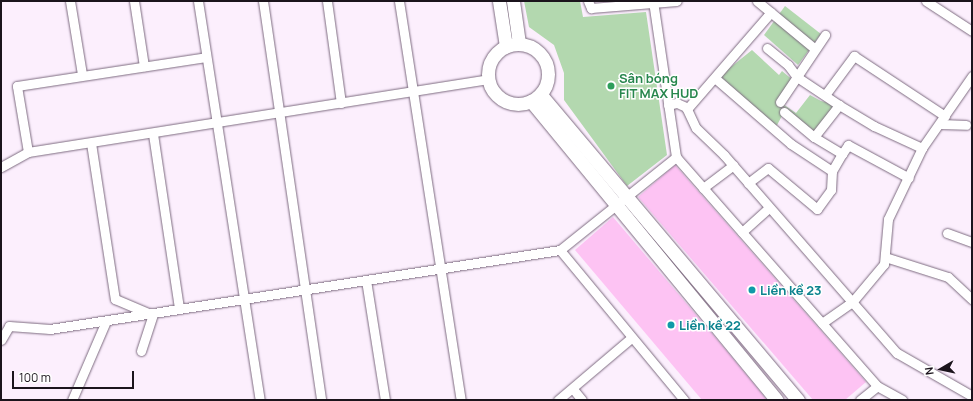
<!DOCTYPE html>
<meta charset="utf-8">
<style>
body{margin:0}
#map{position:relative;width:973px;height:401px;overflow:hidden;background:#fceffd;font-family:Manrope,sans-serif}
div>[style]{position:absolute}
.green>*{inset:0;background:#b3d8af}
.building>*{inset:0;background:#fdc3f3}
.roads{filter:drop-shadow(0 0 1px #7d6b80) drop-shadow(0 0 1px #7d6b80)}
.minor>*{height:9px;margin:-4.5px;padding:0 4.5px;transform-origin:4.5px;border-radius:4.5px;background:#fff}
.secondary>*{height:13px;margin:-6.5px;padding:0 6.5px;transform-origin:6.5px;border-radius:6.5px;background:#fff}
.secondary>.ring{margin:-6.5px;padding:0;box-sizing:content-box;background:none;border:13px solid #fff;border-radius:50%}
.dots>*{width:11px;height:11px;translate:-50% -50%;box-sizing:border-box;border:2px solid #fff;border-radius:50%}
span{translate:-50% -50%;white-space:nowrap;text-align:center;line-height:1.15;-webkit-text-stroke:3px #fff;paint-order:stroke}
.leisure-label{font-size:13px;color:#27864d;font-weight:700}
.left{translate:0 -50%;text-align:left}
.culture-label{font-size:13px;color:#0d838f;font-weight:700}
.frame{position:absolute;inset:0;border:2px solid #1b141c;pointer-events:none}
.north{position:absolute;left:921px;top:349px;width:40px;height:40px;-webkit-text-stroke:3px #fff;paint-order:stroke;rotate:261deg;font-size:11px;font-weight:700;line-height:16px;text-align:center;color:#1b141c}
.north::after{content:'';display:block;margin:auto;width:14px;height:18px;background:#1b141c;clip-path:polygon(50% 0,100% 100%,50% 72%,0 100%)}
.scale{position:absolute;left:12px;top:371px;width:122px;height:18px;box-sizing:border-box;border:2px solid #1b141c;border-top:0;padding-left:5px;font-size:12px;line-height:14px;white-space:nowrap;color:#1b141c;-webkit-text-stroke:3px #fff;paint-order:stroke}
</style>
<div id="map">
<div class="green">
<div style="clip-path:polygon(524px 1px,580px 1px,583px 17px,646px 12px,667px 155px,627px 186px,564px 100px,564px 73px,554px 45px,529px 27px)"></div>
<div style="clip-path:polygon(785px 6px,821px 34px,798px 65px,764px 35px)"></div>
<div style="clip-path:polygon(752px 50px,779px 75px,782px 71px,794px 81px,780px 102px,796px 113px,810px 95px,821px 101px,839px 105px,814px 137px,784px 112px,775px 129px,716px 79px)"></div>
</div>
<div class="building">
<div style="clip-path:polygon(675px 165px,866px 382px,845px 400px,813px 400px,638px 197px)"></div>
<div style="clip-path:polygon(613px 217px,720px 343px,767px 400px,702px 400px,575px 250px)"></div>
</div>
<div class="roads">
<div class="minor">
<div style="left:70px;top:1px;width:74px;rotate:80.7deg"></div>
<div style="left:134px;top:1px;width:66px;rotate:81.3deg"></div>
<div style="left:198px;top:1px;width:404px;rotate:81.2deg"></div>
<div style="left:263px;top:1px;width:403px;rotate:81.7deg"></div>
<div style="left:327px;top:1px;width:103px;rotate:82.2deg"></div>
<div style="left:399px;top:1px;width:404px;rotate:81.2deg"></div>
<div style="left:588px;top:1px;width:8px;rotate:67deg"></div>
<div style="left:591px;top:8px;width:86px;rotate:-4.7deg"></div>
<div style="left:653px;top:1px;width:158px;rotate:81.6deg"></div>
<div style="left:676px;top:157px;width:305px;rotate:48.7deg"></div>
<div style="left:877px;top:386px;width:29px;rotate:29deg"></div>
<div style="left:757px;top:1px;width:75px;rotate:39.6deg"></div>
<div style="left:926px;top:1px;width:55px;rotate:33.1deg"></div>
<div style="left:767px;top:48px;width:27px;rotate:39deg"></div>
<div style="left:788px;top:65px;width:15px;rotate:53deg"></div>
<div style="left:797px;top:77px;width:50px;rotate:33.7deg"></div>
<div style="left:839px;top:105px;width:41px;rotate:31deg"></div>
<div style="left:874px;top:126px;width:53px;rotate:24.6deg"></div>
<div style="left:716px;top:79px;width:99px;rotate:40.9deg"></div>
<div style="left:791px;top:144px;width:49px;rotate:33.4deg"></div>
<div style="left:825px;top:95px;width:49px;rotate:-53.4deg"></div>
<div style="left:854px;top:56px;width:109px;rotate:33.4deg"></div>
<div style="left:780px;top:102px;width:81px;rotate:-56.1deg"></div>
<div style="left:668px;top:105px;width:9px;rotate:-13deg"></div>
<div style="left:677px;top:103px;width:10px;rotate:24deg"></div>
<div style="left:686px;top:107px;width:23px;rotate:65deg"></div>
<div style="left:696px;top:128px;width:39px;rotate:44deg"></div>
<div style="left:724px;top:155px;width:263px;rotate:48.9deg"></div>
<div style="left:897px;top:353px;width:86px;rotate:29.8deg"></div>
<div style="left:687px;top:109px;width:128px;rotate:-49.1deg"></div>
<div style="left:784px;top:112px;width:39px;rotate:40deg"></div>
<div style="left:814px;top:137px;width:33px;rotate:31deg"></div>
<div style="left:842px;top:154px;width:11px;rotate:-56deg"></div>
<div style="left:848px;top:145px;width:69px;rotate:28.4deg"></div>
<div style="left:941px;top:124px;width:25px;rotate:2deg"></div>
<div style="left:153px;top:134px;width:177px;rotate:81.5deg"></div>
<div style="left:814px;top:137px;width:41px;rotate:-52deg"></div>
<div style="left:91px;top:143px;width:158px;rotate:81.3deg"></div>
<div style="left:115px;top:299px;width:39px;rotate:23deg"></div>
<div style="left:28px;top:152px;width:67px;rotate:-99.5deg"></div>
<div style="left:17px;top:86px;width:191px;rotate:-8.7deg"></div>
<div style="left:1px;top:167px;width:31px;rotate:-29deg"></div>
<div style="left:28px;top:152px;width:466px;rotate:-9deg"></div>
<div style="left:748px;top:183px;width:25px;rotate:-37deg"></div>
<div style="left:768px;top:168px;width:64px;rotate:39.9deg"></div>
<div style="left:817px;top:209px;width:24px;rotate:-54deg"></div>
<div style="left:831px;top:190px;width:19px;rotate:-87deg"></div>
<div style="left:832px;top:171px;width:20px;rotate:-60deg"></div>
<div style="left:703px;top:188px;width:38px;rotate:-37deg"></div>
<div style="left:742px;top:232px;width:36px;rotate:-42deg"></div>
<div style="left:947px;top:233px;width:27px;rotate:20deg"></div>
<div style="left:560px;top:250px;width:195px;rotate:50.4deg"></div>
<div style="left:885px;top:257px;width:66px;rotate:17.6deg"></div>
<div style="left:948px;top:277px;width:33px;rotate:43deg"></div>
<div style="left:366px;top:280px;width:121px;rotate:81deg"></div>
<div style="left:822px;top:323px;width:38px;rotate:-35deg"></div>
<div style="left:853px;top:301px;width:48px;rotate:-50deg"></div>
<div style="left:884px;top:264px;width:45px;rotate:-84.9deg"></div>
<div style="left:888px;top:219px;width:79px;rotate:-64.4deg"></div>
<div style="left:922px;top:148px;width:88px;rotate:-55.2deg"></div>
<div style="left:1px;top:340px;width:16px;rotate:-60deg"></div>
<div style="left:9px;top:326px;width:41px;rotate:4.2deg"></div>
<div style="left:50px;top:329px;width:516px;rotate:-8.81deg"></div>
<div style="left:560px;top:250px;width:149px;rotate:-38.7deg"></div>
<div style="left:141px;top:351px;width:38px;rotate:-72deg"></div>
<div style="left:573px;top:389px;width:14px;rotate:51deg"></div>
<div style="left:72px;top:400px;width:86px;rotate:-66.7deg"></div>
<div style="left:558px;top:400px;width:96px;rotate:-40.3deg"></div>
<div style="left:860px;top:400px;width:22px;rotate:-39deg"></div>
</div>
<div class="secondary">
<div style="left:499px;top:1px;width:46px;rotate:81.2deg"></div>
<div style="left:513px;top:1px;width:42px;rotate:81.9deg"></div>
<div class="ring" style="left:488px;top:44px;width:47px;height:47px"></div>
<div style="left:541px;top:95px;width:399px;rotate:49.9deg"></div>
<div style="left:531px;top:101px;width:387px;rotate:50.6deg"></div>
</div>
</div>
<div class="dots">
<div style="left:611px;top:86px;background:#2e9e5b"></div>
<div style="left:752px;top:290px;background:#0f9aa8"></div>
<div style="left:671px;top:325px;background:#0f9aa8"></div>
</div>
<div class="leisure-label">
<span class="left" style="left:619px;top:86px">Sân bóng<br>FIT MAX HUD</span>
</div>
<div class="culture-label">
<span class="left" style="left:760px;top:290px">Liền kề 23</span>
<span class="left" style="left:679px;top:325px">Liền kề 22</span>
</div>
<div class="frame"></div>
<div class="north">N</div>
<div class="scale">100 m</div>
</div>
